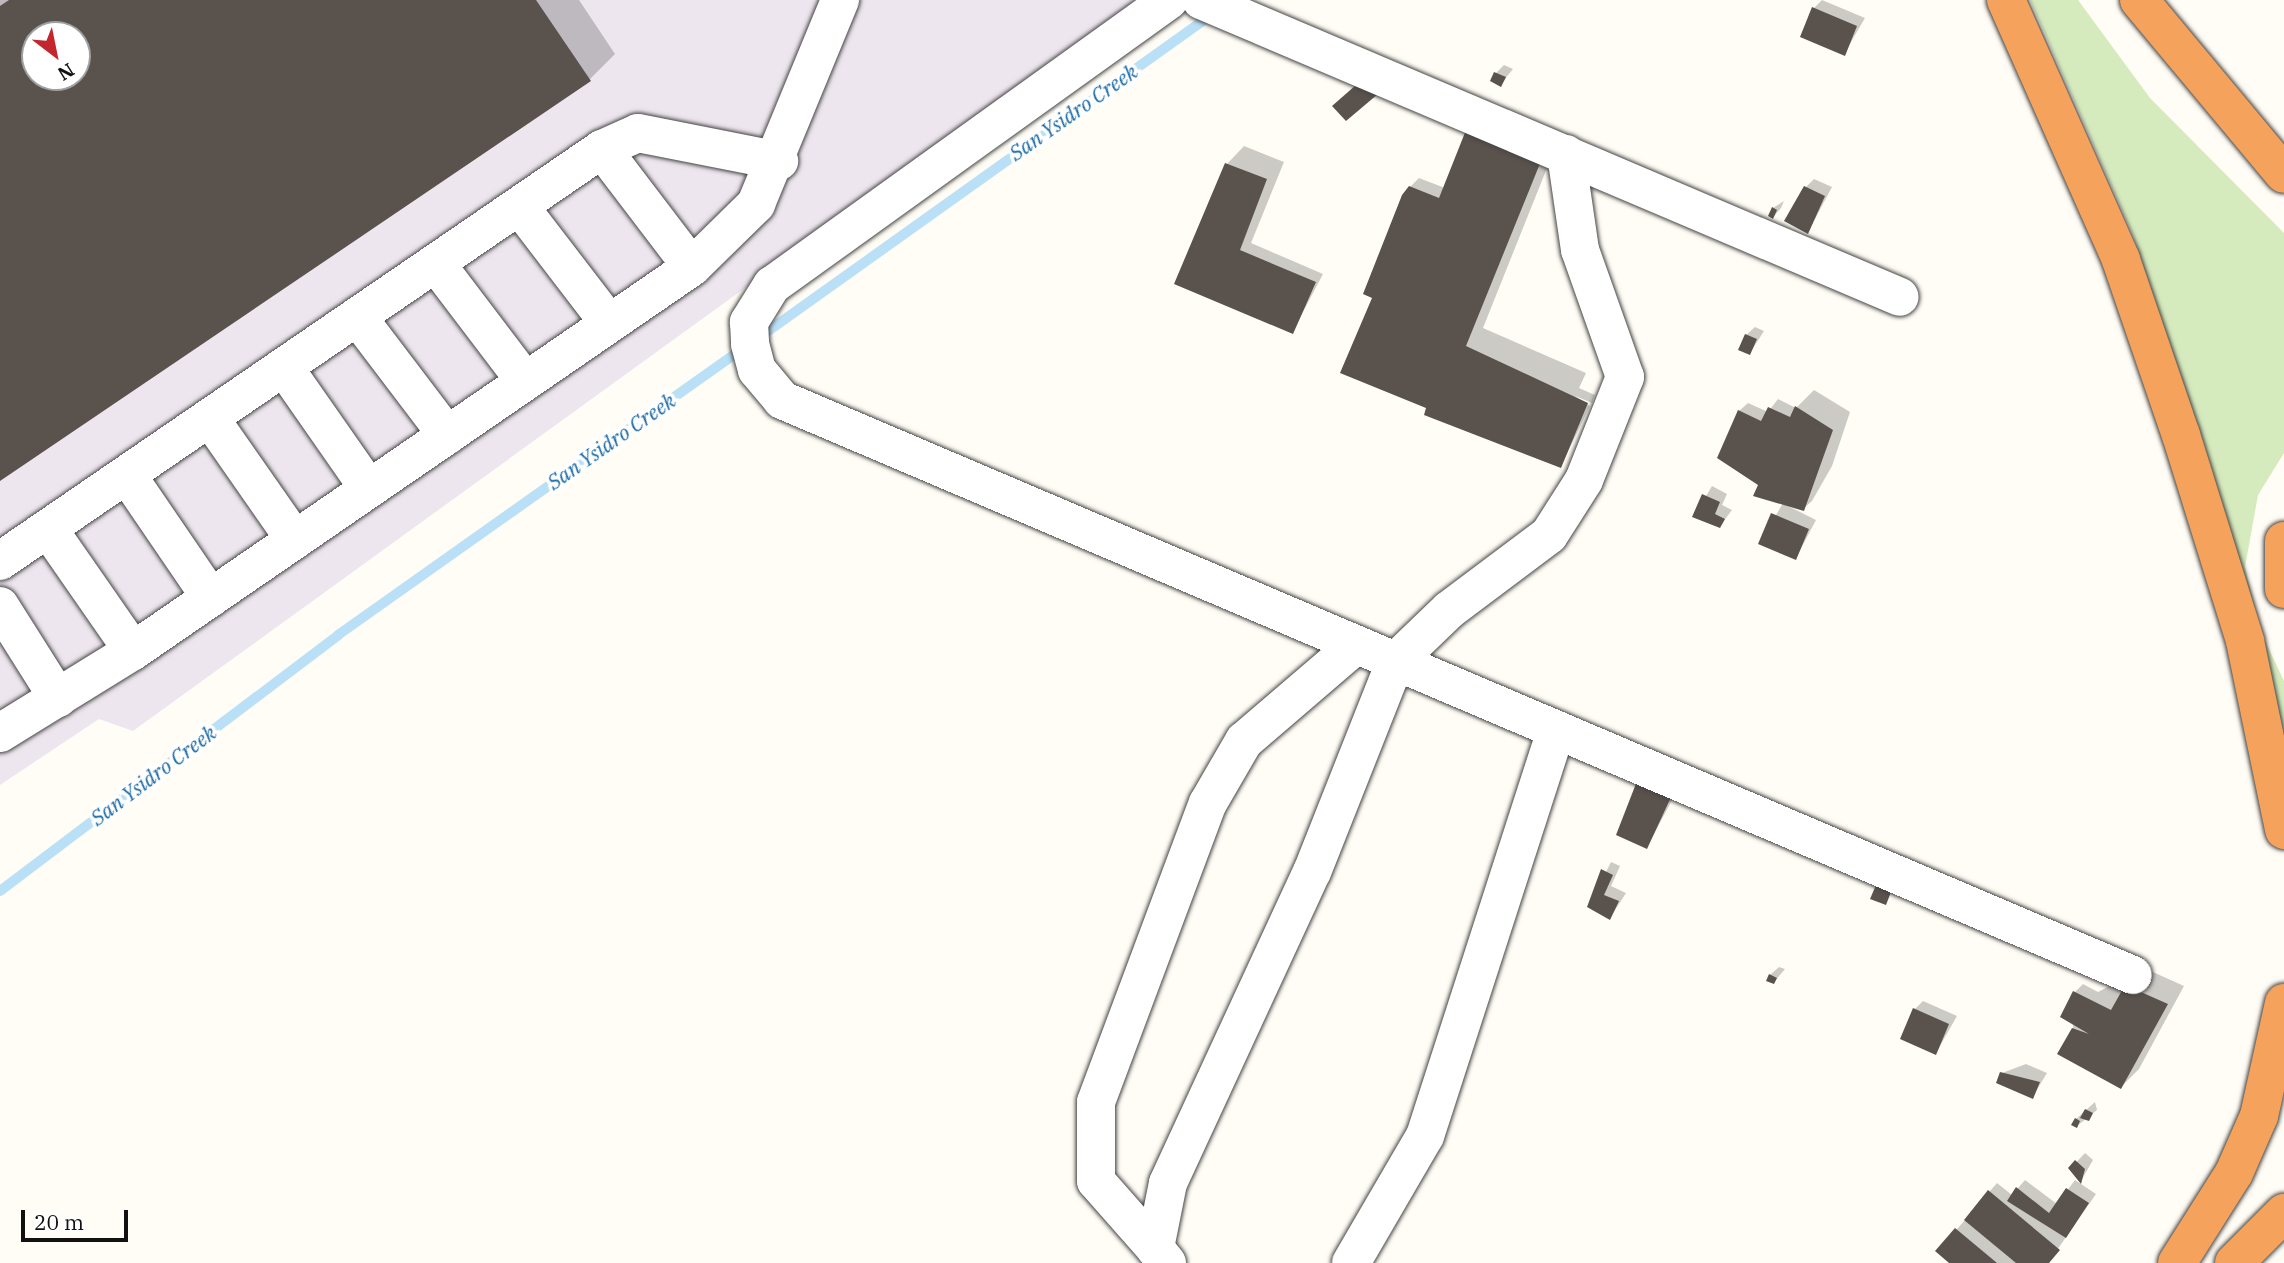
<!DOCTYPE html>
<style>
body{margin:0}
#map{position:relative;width:2284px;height:1263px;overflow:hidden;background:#fffdf5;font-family:"IBM Plex Serif",serif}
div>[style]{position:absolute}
.industrial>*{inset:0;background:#eee6ef}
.green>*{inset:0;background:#d5ebbd}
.shadow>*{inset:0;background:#0003}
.stream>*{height:10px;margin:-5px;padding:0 5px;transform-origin:5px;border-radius:5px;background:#b9e0f7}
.building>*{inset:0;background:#5a524d}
.roads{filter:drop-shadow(0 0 2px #444) drop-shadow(0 0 2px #444)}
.minor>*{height:38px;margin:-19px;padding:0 19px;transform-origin:19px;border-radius:19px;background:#fff}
.highway>*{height:38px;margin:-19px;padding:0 19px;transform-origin:19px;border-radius:19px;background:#f5a25d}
span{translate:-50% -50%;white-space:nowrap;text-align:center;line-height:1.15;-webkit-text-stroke:7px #fff;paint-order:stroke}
.water-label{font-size:21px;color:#1768a6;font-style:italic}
.north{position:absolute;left:21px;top:21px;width:70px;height:70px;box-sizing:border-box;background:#fff;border:2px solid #a0a0a0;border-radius:50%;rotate:148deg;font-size:19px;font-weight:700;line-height:28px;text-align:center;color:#111}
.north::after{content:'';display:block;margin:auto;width:24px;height:32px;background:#c4262e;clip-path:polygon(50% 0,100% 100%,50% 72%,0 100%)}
.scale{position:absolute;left:21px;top:1210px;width:107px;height:32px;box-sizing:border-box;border:4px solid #111;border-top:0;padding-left:9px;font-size:21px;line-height:24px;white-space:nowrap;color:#111;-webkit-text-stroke:5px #fff;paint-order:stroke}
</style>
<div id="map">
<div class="industrial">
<div style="clip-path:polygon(evenodd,0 0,1143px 0,133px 731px,99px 719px,0 785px,0 0,35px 35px,77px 35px,77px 77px,35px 77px,35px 35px)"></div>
</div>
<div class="green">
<div style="clip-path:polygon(2030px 0,2078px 0,2150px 98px,2284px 233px,2284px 453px,2258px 495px,2245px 567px,2261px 632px,2284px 681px,2284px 768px,2208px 470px,2134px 237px)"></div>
</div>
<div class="shadow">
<div style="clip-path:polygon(evenodd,0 0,579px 0,615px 54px,589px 80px,0 479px,0 0,35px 35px,77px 35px,77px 77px,35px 77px,35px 35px)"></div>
<div style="clip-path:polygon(1822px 0,1865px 18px,1844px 54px,1814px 8px)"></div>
<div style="clip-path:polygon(1504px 65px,1513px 69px,1500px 85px,1496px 73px)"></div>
<div style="clip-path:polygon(1557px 143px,1483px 328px,1586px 373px,1579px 388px,1595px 395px,1592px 403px,1575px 396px,1590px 406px,1561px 466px,1426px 414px,1429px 408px,1374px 297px,1410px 187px,1419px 178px,1445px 188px)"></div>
<div style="clip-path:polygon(1244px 146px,1284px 162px,1251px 243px,1323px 274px,1293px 331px,1217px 300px,1227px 164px)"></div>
<div style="clip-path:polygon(1814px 179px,1832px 187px,1808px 232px,1806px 187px)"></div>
<div style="clip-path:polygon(1784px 201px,1781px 208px,1773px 217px,1773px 208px)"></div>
<div style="clip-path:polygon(1755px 327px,1764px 331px,1750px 353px,1746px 335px)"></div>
<div style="clip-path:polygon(1814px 390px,1850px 412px,1832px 466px,1812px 501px,1803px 509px,1784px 504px,1816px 520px,1796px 558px,1760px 543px,1783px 503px,1760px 485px,1739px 411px,1748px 403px,1768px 412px,1778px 399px,1796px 408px)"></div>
<div style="clip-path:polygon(1712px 486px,1727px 494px,1722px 505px,1732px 510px,1720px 526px,1694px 516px)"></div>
<div style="clip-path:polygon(1639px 782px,1679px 787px,1647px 847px)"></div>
<div style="clip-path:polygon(1611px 862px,1620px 866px,1611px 886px,1626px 893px,1610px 918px,1589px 906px)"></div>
<div style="clip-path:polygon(1779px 967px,1785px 969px,1774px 982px,1770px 975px)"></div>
<div style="clip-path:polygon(2144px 968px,2184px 986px,2139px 1069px,2121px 1087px,2073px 1029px,2075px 992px,2083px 984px,2098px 992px)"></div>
<div style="clip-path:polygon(1923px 1001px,1957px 1016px,1936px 1053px,1915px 1009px)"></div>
<div style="clip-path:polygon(2026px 1064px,2047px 1073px,2033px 1096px,2002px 1073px)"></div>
<div style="clip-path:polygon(2095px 1102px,2097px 1110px,2077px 1126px,2076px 1119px)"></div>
<div style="clip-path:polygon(2085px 1153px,2093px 1160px,2081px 1181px,2071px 1168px)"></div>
<div style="clip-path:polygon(2025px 1180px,2057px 1204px,2075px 1180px,2096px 1194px,2048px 1263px,1952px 1263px,1938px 1251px,1997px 1183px,2012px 1195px)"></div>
</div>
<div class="stream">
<div style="left:757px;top:339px;width:558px;rotate:-35.51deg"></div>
<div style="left:0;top:891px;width:424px;rotate:-37.1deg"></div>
<div style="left:338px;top:635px;width:497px;rotate:-35.3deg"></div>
</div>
<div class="building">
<div style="clip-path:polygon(evenodd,9px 0,536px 0,591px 81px,0 481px,0 6px,9px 0,35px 35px,77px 35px,77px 77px,35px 77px,35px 35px)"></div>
<div style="clip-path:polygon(1812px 7px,1857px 26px,1845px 56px,1800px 37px)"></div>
<div style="clip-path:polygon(1494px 72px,1506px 77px,1501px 87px,1490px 81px)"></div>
<div style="clip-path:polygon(1356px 85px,1378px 94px,1346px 121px,1332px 106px)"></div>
<div style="clip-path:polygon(1466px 130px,1541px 161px,1466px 346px,1588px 403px,1561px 468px,1424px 415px,1426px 408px,1340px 373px,1372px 298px,1363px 294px,1402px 195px,1409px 186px,1439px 198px)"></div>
<div style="clip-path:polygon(1225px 163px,1267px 179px,1240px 250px,1316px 282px,1293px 334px,1174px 284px)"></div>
<div style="clip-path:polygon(1804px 186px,1825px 196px,1808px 234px,1784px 221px)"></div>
<div style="clip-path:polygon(1772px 207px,1777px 210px,1773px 219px,1768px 216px)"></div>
<div style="clip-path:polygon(1745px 334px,1757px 339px,1750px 355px,1738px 350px)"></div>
<div style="clip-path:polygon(1795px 406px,1833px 430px,1804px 511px,1753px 496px,1758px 485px,1717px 458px,1738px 410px,1761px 421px,1768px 407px,1790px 417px)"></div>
<div style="clip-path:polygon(1702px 494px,1720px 502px,1715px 514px,1725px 519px,1720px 528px,1692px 517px)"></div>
<div style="clip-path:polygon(1771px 513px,1809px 529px,1796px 560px,1758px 544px)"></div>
<div style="clip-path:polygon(1637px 781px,1672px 795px,1647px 849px,1616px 835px)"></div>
<div style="clip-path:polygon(1601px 869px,1613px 875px,1604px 895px,1619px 901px,1610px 920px,1587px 907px)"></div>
<div style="clip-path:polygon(1876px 885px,1891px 892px,1886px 905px,1870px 899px)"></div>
<div style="clip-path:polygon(1769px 974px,1777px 978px,1774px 984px,1766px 981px)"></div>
<div style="clip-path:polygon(2125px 985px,2168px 1004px,2121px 1089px,2057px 1054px,2072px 1028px,2089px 1034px,2060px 1017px,2073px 991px,2111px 1010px)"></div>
<div style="clip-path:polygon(1913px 1008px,1949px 1024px,1936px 1055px,1900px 1039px)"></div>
<div style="clip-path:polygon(2000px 1072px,2040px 1082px,2033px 1099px,1996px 1083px)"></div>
<div style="clip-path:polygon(2085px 1109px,2093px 1113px,2089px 1121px,2080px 1118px)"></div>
<div style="clip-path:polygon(2075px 1118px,2080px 1121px,2077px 1128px,2071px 1125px)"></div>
<div style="clip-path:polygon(2075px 1160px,2085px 1169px,2081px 1184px,2068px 1168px)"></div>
<div style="clip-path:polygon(2016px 1187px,2049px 1213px,2066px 1188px,2089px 1203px,2066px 1238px,2007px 1201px)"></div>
<div style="clip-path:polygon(1988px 1190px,2060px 1250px,2049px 1263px,2016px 1263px,1964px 1220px)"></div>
<div style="clip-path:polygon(1955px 1228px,1997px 1263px,1949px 1263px,1935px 1251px)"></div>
</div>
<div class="roads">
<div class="minor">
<div style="left:1169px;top:0;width:489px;rotate:144.3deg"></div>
<div style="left:772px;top:285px;width:44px;rotate:121.9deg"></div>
<div style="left:749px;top:322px;width:22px;rotate:87deg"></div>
<div style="left:750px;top:344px;width:27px;rotate:75deg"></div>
<div style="left:757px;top:370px;width:39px;rotate:50deg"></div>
<div style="left:782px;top:400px;width:1468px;rotate:23.06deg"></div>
<div style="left:1201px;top:0;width:759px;rotate:23.02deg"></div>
<div style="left:602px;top:149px;width:148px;rotate:52.7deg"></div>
<div style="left:520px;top:207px;width:146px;rotate:52.5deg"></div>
<div style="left:437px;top:265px;width:146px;rotate:52.8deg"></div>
<div style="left:359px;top:319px;width:146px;rotate:52.8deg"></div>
<div style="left:286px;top:370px;width:145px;rotate:55.1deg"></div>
<div style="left:212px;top:421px;width:145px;rotate:55.1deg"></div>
<div style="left:129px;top:478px;width:145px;rotate:55.7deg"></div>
<div style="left:49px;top:530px;width:147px;rotate:55.2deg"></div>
<div style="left:0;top:561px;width:729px;rotate:-34.39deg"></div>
<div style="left:602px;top:149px;width:39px;rotate:-24deg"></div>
<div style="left:638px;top:133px;width:144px;rotate:11.2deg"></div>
<div style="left:0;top:606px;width:109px;rotate:57.8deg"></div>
<div style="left:0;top:733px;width:156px;rotate:-31.7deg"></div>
<div style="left:133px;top:651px;width:678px;rotate:-34.49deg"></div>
<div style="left:692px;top:267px;width:90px;rotate:-44.5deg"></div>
<div style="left:756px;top:204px;width:221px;rotate:-67.6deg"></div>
<div style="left:1155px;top:1248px;width:89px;rotate:-131.4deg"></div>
<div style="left:1096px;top:1181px;width:79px;rotate:-90deg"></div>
<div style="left:1096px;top:1102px;width:319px;rotate:-69.5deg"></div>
<div style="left:1208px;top:803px;width:72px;rotate:-59.9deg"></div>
<div style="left:1244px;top:741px;width:148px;rotate:-40.6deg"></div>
<div style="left:1167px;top:1263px;width:19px;rotate:-129deg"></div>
<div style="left:1155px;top:1248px;width:66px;rotate:-78.7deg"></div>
<div style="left:1168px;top:1183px;width:343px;rotate:-65.2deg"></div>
<div style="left:1312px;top:872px;width:226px;rotate:-68.4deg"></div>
<div style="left:1395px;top:662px;width:75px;rotate:-43.9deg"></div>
<div style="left:1449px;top:610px;width:125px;rotate:-36.9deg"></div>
<div style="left:1549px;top:535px;width:65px;rotate:-57.5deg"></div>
<div style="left:1584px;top:480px;width:111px;rotate:-68.3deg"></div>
<div style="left:1625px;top:377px;width:135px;rotate:-109.5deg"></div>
<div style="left:1580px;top:250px;width:97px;rotate:-98.3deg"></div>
<div style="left:1351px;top:1263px;width:147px;rotate:-59.8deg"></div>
<div style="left:1425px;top:1136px;width:427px;rotate:-72.1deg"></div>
</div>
<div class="highway">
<div style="left:2006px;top:0;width:284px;rotate:66.1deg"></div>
<div style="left:2121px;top:260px;width:185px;rotate:71.1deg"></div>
<div style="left:2181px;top:435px;width:216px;rotate:72.7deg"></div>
<div style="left:2245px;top:641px;width:193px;rotate:78.3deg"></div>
<div style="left:2139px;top:0;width:226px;rotate:50.2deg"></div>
<div style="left:2284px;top:541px;width:48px;rotate:90deg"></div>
<div style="left:2177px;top:1263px;width:107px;rotate:-57.7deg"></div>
<div style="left:2234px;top:1173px;width:62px;rotate:-66.3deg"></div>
<div style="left:2259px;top:1116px;width:116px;rotate:-77.5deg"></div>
<div style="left:2234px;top:1263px;width:71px;rotate:-45deg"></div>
</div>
</div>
<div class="water-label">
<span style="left:1073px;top:112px;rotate:-35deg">San Ysidro Creek</span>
<span style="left:611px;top:441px;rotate:-35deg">San Ysidro Creek</span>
<span style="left:153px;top:775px;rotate:-37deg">San Ysidro Creek</span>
</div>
<div class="north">N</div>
<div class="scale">20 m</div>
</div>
